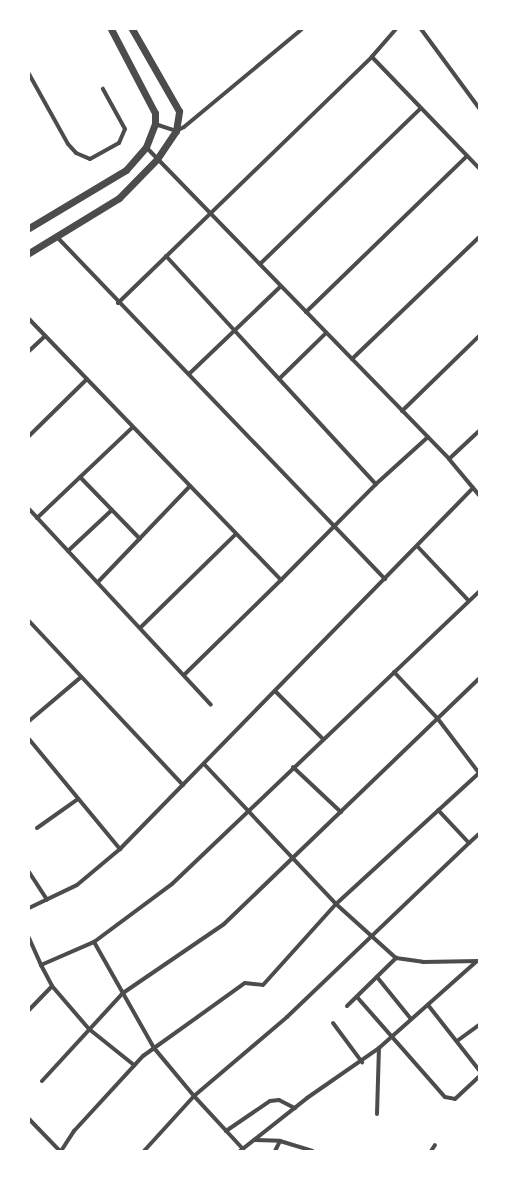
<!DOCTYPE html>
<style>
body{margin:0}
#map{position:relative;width:508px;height:1180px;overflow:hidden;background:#fff;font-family:Poppins,sans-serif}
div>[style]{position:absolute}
.minor>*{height:4px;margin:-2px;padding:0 2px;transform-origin:2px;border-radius:2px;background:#4c4c4c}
.tertiary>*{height:7px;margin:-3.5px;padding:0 3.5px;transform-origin:3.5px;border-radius:3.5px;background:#4c4c4c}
span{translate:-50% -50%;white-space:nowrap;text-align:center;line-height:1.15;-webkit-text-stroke:3.5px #fff;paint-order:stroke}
.frame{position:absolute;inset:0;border:30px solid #fff;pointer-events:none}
</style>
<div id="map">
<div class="minor">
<div style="left:396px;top:29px;width:37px;rotate:131deg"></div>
<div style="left:372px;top:57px;width:154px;rotate:46.1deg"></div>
<div style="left:421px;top:29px;width:98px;rotate:53.7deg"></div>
<div style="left:29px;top:74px;width:80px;rotate:60.9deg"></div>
<div style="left:68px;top:144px;width:12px;rotate:48deg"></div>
<div style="left:76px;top:153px;width:15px;rotate:23deg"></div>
<div style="left:90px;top:159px;width:33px;rotate:-29deg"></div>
<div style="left:119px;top:143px;width:15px;rotate:-67deg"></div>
<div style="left:125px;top:129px;width:46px;rotate:-118.8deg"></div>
<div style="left:155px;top:124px;width:22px;rotate:18deg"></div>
<div style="left:176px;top:131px;width:9px;rotate:-27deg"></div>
<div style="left:184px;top:127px;width:153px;rotate:-39.7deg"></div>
<div style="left:146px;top:147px;width:435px;rotate:45.8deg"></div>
<div style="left:449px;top:459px;width:47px;rotate:50.2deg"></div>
<div style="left:57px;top:237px;width:474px;rotate:46.2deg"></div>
<div style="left:166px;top:256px;width:310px;rotate:47.4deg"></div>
<div style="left:376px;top:484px;width:70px;rotate:-42.1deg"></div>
<div style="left:260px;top:264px;width:224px;rotate:-44.1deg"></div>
<div style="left:118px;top:303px;width:354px;rotate:-44.1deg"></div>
<div style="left:306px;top:312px;width:224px;rotate:-44.1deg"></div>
<div style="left:29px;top:319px;width:363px;rotate:46deg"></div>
<div style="left:281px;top:580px;width:135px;rotate:-45.3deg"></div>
<div style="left:29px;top:351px;width:22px;rotate:-43deg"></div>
<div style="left:352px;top:359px;width:176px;rotate:-43.8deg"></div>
<div style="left:189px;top:374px;width:127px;rotate:-43.7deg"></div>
<div style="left:279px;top:379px;width:66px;rotate:-44.4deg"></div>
<div style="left:402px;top:411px;width:107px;rotate:-44.2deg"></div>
<div style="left:29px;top:436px;width:81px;rotate:-44.5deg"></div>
<div style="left:449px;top:459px;width:41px;rotate:-43deg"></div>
<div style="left:80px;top:477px;width:86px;rotate:45.9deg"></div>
<div style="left:29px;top:509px;width:267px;rotate:47.1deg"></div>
<div style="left:37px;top:518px;width:132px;rotate:-43.5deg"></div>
<div style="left:418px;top:547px;width:74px;rotate:46.6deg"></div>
<div style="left:68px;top:551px;width:60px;rotate:-43deg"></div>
<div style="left:98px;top:582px;width:133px;rotate:-46.2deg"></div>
<div style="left:29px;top:621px;width:225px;rotate:46.8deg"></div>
<div style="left:141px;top:627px;width:133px;rotate:-44.4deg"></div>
<div style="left:394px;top:672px;width:64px;rotate:46.9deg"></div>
<div style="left:438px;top:719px;width:68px;rotate:52.8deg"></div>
<div style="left:185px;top:674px;width:134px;rotate:-44.4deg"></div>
<div style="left:276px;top:692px;width:66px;rotate:45deg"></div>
<div style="left:29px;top:721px;width:68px;rotate:-40.2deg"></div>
<div style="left:29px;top:739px;width:143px;rotate:50.4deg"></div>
<div style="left:204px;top:764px;width:192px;rotate:46.7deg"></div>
<div style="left:336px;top:904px;width:81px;rotate:42deg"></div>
<div style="left:396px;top:958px;width:27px;rotate:8deg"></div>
<div style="left:423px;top:962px;width:56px;rotate:-1deg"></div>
<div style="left:293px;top:767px;width:66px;rotate:43.2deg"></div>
<div style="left:37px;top:828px;width:50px;rotate:-35.3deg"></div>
<div style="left:469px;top:843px;width:13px;rotate:-42deg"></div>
<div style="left:29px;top:872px;width:33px;rotate:57deg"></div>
<div style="left:29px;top:908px;width:53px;rotate:-25.6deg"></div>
<div style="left:77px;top:885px;width:56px;rotate:-39.9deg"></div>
<div style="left:120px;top:849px;width:505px;rotate:-45.64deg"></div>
<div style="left:29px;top:938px;width:30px;rotate:66deg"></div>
<div style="left:41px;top:965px;width:58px;rotate:-23.5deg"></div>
<div style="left:41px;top:965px;width:24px;rotate:62deg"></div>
<div style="left:52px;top:986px;width:57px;rotate:49.3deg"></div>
<div style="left:89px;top:1029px;width:58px;rotate:38.7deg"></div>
<div style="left:377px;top:977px;width:54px;rotate:51deg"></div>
<div style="left:357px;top:997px;width:133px;rotate:48.7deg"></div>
<div style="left:445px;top:1097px;width:10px;rotate:11deg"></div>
<div style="left:455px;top:1099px;width:33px;rotate:-43deg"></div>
<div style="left:428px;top:1005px;width:83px;rotate:51.9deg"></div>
<div style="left:347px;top:1006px;width:69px;rotate:-44.4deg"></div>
<div style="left:29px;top:1010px;width:33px;rotate:-46deg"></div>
<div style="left:333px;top:1023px;width:49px;rotate:53.4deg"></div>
<div style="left:457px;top:1041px;width:27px;rotate:-36deg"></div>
<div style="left:42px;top:1081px;width:120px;rotate:-47.4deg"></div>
<div style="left:123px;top:993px;width:122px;rotate:-34.3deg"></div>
<div style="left:224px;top:924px;width:354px;rotate:-43.9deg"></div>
<div style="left:377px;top:1114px;width:66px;rotate:-88.3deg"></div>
<div style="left:29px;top:1119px;width:45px;rotate:45.9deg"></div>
<div style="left:226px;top:1131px;width:53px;rotate:-34.3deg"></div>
<div style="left:270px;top:1101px;width:9px;rotate:-6deg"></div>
<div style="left:279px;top:1100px;width:18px;rotate:27deg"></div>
<div style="left:255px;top:1140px;width:25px;rotate:2deg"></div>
<div style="left:280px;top:1141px;width:34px;rotate:17deg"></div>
<div style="left:243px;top:1149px;width:72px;rotate:-132.8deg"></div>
<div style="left:194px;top:1096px;width:122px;rotate:-40.3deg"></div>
<div style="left:287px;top:1017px;width:252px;rotate:-43.7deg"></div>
<div style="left:469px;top:843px;width:45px;rotate:-133.2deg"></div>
<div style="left:61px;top:1151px;width:24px;rotate:-57deg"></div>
<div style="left:74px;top:1131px;width:102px;rotate:-47.4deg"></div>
<div style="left:143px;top:1056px;width:125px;rotate:-35.6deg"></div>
<div style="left:245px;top:983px;width:18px;rotate:6deg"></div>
<div style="left:263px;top:985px;width:109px;rotate:-48deg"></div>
<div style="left:336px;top:904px;width:194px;rotate:-42.5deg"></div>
<div style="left:144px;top:1151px;width:74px;rotate:-47.7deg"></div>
<div style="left:194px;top:1096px;width:62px;rotate:-129.8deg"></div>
<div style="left:154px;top:1048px;width:122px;rotate:-119.5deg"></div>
<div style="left:94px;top:942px;width:97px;rotate:-36.6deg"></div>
<div style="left:172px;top:884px;width:424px;rotate:-43.6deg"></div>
<div style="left:240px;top:1151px;width:85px;rotate:-38.3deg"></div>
<div style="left:307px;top:1098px;width:88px;rotate:-34.8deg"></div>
<div style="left:379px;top:1048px;width:131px;rotate:-41.6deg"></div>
<div style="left:275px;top:1151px;width:11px;rotate:-63deg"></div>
<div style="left:431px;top:1151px;width:7px;rotate:-56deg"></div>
</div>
<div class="tertiary">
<div style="left:29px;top:228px;width:113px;rotate:-30.9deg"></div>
<div style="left:126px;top:170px;width:30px;rotate:-49deg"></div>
<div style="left:146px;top:147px;width:25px;rotate:-69deg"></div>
<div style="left:155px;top:124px;width:11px;rotate:-90deg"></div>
<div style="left:155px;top:113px;width:95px;rotate:-117.6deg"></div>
<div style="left:29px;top:253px;width:105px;rotate:-31.4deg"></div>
<div style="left:119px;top:198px;width:54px;rotate:-45.7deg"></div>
<div style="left:157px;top:159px;width:34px;rotate:-56deg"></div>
<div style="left:176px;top:131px;width:20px;rotate:-81deg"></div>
<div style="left:179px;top:111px;width:95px;rotate:-119.8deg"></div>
</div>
<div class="frame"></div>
</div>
